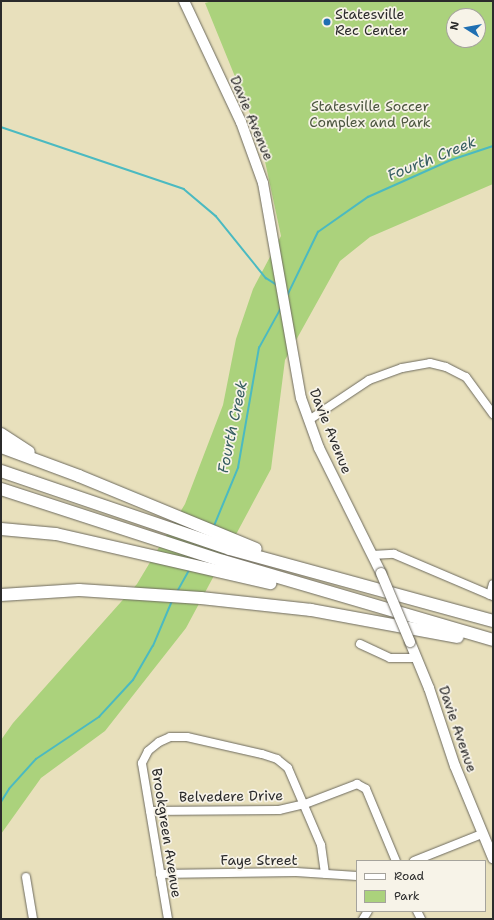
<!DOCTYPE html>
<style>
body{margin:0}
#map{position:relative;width:494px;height:920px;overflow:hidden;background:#e8e0bc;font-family:"Shantell Sans",sans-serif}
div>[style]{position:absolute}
.green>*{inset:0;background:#abd27c}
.stream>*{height:1.5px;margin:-0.75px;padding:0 0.75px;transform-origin:0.75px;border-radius:0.75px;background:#4bbac1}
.roads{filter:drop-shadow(0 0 1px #6d6a5e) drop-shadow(0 0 1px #6d6a5e)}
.minor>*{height:8px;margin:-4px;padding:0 4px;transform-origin:4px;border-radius:4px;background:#fff}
.major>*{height:10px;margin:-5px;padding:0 5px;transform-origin:5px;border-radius:5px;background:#fff}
.highway>*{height:12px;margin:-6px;padding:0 6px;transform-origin:6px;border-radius:6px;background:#fff}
.bridges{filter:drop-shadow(0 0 1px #6d6a5e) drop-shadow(0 0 1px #6d6a5e)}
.major-bridge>*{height:10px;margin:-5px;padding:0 5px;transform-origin:5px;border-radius:5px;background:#fff}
.dots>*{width:11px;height:11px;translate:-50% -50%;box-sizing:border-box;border:2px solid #f7f3e8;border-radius:50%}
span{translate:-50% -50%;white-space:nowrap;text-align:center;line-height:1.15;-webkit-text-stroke:3.5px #f7f3e8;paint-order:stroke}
.poi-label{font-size:14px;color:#2b2b2b}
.left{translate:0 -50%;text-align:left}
.park-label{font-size:14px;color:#4b553f}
.street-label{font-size:14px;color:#2b2b2b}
.water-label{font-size:15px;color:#365d60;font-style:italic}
.frame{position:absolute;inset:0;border:2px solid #2b2b2b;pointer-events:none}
.legend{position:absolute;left:356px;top:860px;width:130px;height:52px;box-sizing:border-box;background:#f7f3e8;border:1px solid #a5a39c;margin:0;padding:5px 7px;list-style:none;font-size:12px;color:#2b2b2b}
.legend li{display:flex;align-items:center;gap:8px;height:20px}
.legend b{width:20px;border:1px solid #a5a39c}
.north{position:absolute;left:446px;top:8px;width:40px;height:40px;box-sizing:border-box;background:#f7f3e8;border:1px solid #a5a39c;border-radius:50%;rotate:281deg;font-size:11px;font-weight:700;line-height:16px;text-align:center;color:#2b2b2b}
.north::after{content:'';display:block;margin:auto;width:14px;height:18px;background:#1f6fb2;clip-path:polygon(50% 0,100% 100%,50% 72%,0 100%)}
</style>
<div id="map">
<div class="green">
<div style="clip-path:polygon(evenodd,212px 1px,493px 1px,493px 184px,370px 237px,340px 261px,285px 360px,271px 469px,186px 628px,105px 731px,41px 778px,1px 834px,1px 740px,13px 723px,137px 584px,185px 504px,223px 405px,236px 339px,253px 289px,281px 236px,260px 138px,205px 3px,212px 1px,454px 16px,478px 16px,478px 40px,454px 40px,454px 16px)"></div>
</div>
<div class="stream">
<div style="left:1px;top:127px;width:193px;rotate:18.7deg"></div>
<div style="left:184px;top:189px;width:42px;rotate:40.2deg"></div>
<div style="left:216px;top:216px;width:80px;rotate:51.1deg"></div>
<div style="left:266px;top:278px;width:13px;rotate:32deg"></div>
<div style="left:287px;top:296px;width:71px;rotate:-64.2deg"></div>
<div style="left:318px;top:232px;width:61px;rotate:-35deg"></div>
<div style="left:368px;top:197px;width:91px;rotate:-24deg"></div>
<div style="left:451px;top:160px;width:44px;rotate:-18.4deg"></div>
<div style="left:214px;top:526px;width:63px;rotate:-67.5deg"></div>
<div style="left:238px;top:468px;width:122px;rotate:-80.1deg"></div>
<div style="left:259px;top:348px;width:46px;rotate:-61.2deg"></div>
<div style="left:177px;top:592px;width:26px;rotate:-61deg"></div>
<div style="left:1px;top:802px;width:15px;rotate:-58deg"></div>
<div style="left:9px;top:789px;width:40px;rotate:-48deg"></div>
<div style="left:36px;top:759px;width:76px;rotate:-33.7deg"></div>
<div style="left:99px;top:717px;width:50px;rotate:-47.4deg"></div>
<div style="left:133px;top:680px;width:39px;rotate:-60deg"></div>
<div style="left:153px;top:646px;width:49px;rotate:-67.1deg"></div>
</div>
<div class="roads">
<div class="minor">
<div style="left:309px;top:420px;width:72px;rotate:-33.7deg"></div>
<div style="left:369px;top:380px;width:35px;rotate:-20deg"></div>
<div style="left:402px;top:368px;width:28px;rotate:-10deg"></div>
<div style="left:430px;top:363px;width:16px;rotate:14deg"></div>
<div style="left:446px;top:367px;width:22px;rotate:27deg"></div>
<div style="left:466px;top:377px;width:46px;rotate:53.9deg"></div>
<div style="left:372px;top:555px;width:22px;rotate:-3deg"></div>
<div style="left:394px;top:554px;width:108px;rotate:23deg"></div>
<div style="left:490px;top:595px;width:11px;rotate:-75deg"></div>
<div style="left:360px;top:644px;width:33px;rotate:25deg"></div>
<div style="left:390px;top:658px;width:27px"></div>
<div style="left:150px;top:811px;width:129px;rotate:-0.4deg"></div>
<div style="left:279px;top:810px;width:27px;rotate:-13deg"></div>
<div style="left:305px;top:804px;width:56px;rotate:-21deg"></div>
<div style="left:357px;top:784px;width:10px;rotate:29deg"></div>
<div style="left:366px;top:789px;width:78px;rotate:67.4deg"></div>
<div style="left:414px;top:861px;width:73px;rotate:-21.7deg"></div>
<div style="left:160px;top:874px;width:136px;rotate:-0.8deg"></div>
<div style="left:296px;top:872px;width:61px;rotate:3.8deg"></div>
<div style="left:26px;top:877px;width:43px;rotate:80.5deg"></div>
<div style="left:417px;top:911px;width:9px;rotate:63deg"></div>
<div style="left:168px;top:919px;width:158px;rotate:-99.5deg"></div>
<div style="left:142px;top:763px;width:13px;rotate:-63deg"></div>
<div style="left:148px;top:751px;width:14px;rotate:-39deg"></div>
<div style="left:159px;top:742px;width:12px;rotate:-24deg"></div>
<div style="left:170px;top:737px;width:17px"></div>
<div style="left:187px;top:737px;width:77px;rotate:12.8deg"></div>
<div style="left:262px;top:754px;width:16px;rotate:18deg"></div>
<div style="left:277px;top:759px;width:14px;rotate:39deg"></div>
<div style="left:288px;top:768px;width:84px;rotate:66.8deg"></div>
<div style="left:321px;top:845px;width:29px;rotate:82deg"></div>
<div style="left:363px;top:919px;width:9px;rotate:-58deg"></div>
</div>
<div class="major">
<div style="left:184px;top:1px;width:134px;rotate:64.8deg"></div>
<div style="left:241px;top:122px;width:65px;rotate:70.2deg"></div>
<div style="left:263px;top:183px;width:218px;rotate:80deg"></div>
<div style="left:301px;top:398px;width:53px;rotate:70.2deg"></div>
<div style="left:319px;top:448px;width:140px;rotate:63.6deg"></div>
<div style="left:410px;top:642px;width:50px;rotate:67.6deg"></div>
<div style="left:429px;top:688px;width:82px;rotate:71.6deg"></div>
<div style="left:455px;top:766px;width:100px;rotate:67.6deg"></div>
</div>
<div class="highway">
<div style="left:1px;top:434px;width:33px;rotate:33deg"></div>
<div style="left:1px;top:447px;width:83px;rotate:20.4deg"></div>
<div style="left:79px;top:476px;width:191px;rotate:22.4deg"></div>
<div style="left:1px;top:471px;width:242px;rotate:18.8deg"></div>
<div style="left:230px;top:549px;width:273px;rotate:15.3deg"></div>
<div style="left:1px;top:489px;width:233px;rotate:18deg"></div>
<div style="left:223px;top:561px;width:281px;rotate:16.3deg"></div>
<div style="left:1px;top:529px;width:55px;rotate:5.2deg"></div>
<div style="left:56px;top:534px;width:220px;rotate:12.9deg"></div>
<div style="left:1px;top:595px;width:78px;rotate:-3.7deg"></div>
<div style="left:79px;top:590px;width:122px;rotate:3.8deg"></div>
<div style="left:201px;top:598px;width:111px;rotate:6.2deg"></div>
<div style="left:311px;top:610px;width:149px;rotate:10.4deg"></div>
</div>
</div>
<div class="bridges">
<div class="major-bridge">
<div style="left:381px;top:573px;width:75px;rotate:67.2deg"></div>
</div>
</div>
<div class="dots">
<div style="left:327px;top:22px;background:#1f6fb2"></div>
</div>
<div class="poi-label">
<span class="left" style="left:335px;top:22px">Statesville<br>Rec Center</span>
</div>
<div class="park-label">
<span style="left:370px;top:114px">Statesville Soccer<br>Complex and Park</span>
</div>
<div class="street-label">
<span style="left:252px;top:118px;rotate:67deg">Davie Avenue</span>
<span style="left:331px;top:431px;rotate:68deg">Davie Avenue</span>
<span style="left:458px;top:729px;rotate:71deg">Davie Avenue</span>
<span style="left:231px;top:796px;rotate:-1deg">Belvedere Drive</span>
<span style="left:167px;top:833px;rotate:81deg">Brookgreen Avenue</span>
<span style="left:259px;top:860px">Faye Street</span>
</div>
<div class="water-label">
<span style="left:432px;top:159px;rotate:-22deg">Fourth Creek</span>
<span style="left:233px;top:427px;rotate:-78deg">Fourth Creek</span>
</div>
<div class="frame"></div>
<ul class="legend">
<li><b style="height:5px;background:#fff"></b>Road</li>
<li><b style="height:11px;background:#abd27c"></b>Park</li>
</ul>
<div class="north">N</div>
</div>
